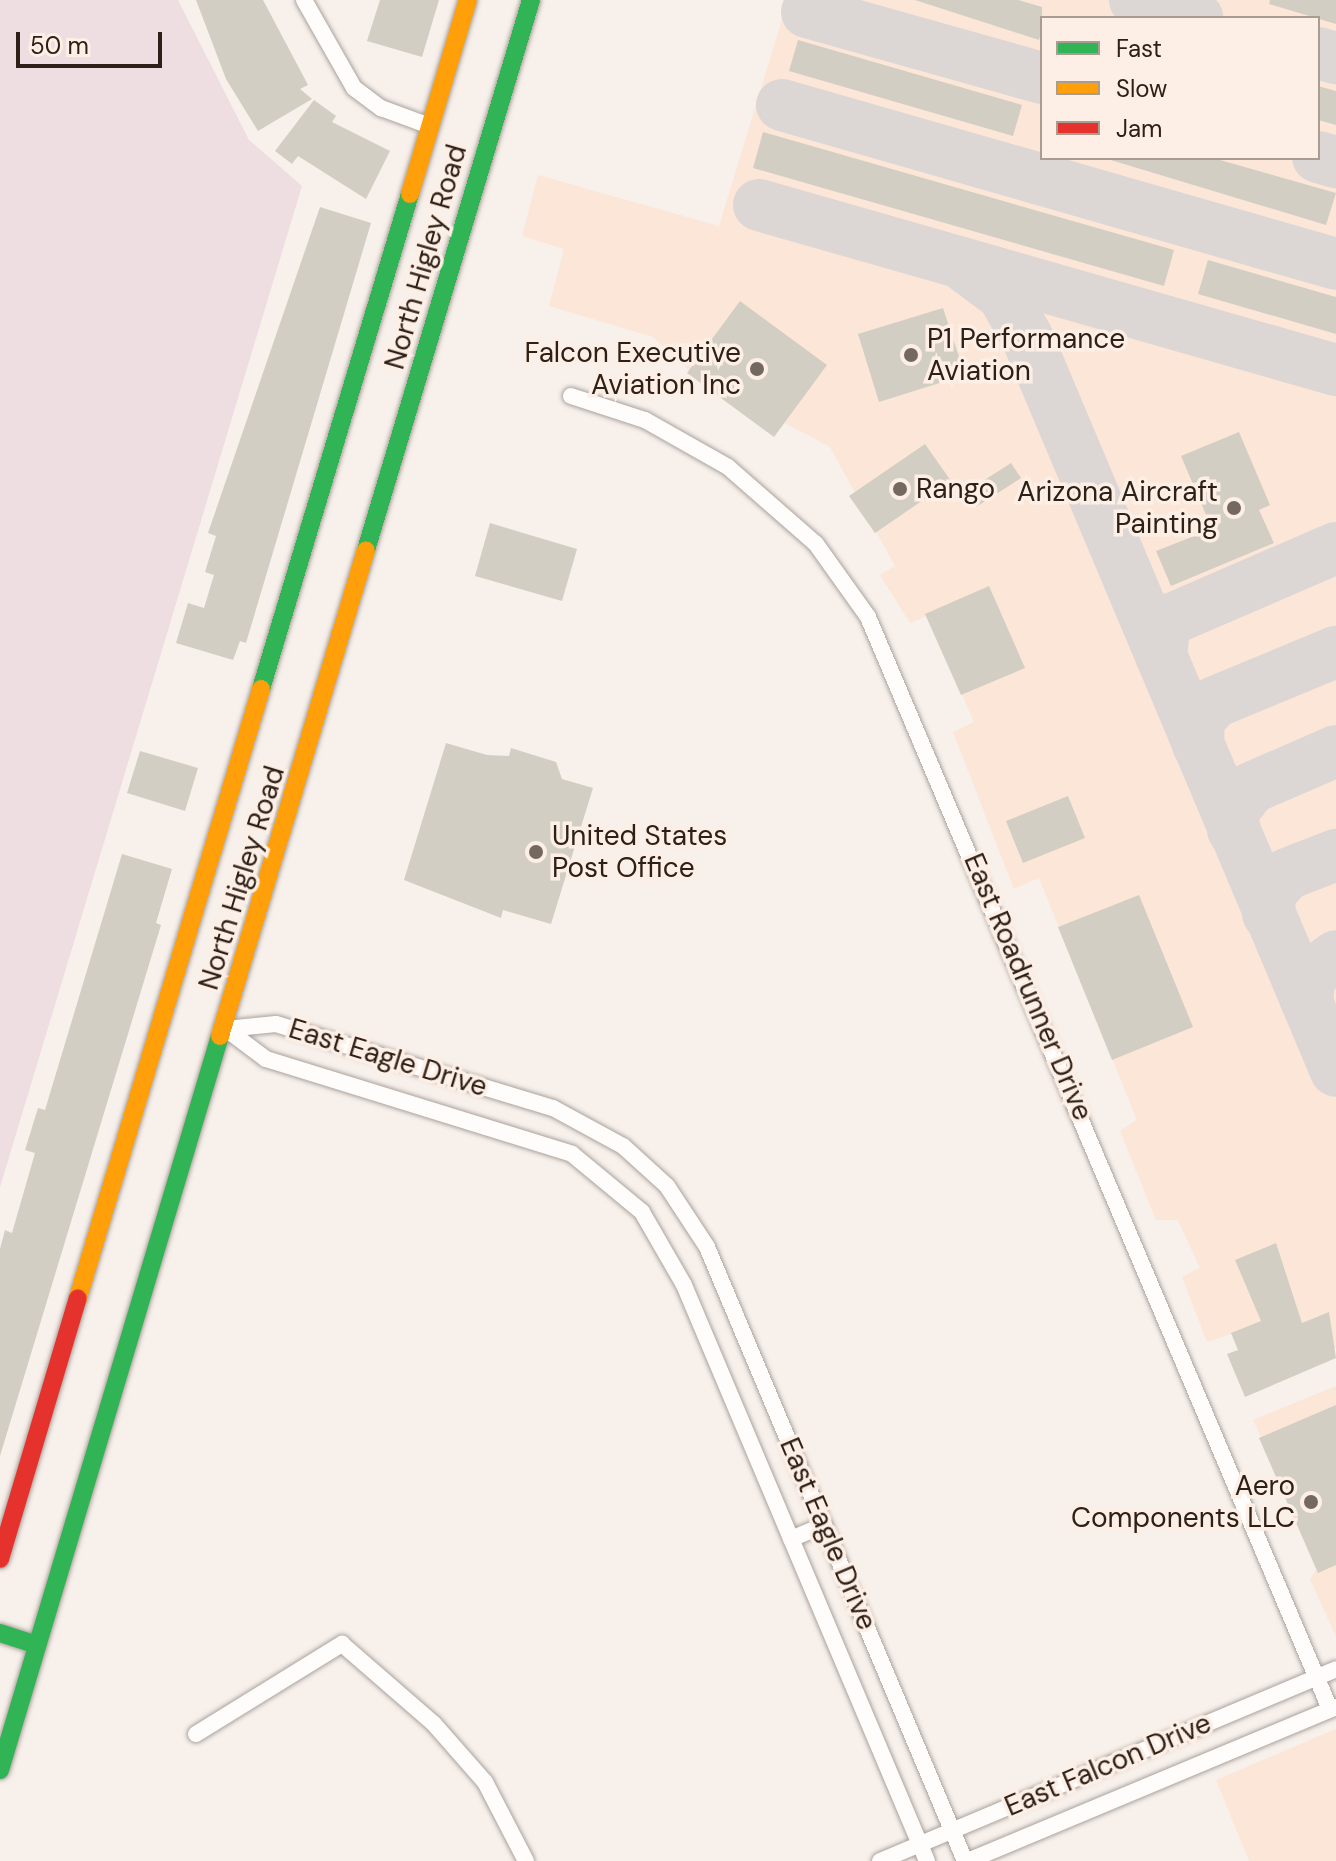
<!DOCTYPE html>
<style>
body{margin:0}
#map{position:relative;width:1336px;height:1861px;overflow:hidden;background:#f7f0eb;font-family:"DM Sans",sans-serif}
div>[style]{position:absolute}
.built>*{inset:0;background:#fbe6d7}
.green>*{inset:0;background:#eedee1}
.taxiway>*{height:52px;margin:-26px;padding:0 26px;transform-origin:26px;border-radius:26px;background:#dcd7d4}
.building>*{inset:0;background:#d3cec4}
.roads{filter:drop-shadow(0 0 2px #aba29c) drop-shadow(0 0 2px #aba29c)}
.street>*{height:16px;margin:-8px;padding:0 8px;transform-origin:8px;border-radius:8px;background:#fefdfc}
.fast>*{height:18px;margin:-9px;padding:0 9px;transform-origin:9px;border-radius:9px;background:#30b455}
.slow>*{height:18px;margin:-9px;padding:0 9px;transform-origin:9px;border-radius:9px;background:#ff9f0a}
.jam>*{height:18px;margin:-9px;padding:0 9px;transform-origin:9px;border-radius:9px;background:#e5322d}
.dots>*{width:22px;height:22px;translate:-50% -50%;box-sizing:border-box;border:4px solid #fdefe5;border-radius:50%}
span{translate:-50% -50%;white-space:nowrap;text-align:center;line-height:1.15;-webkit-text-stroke:7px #fdefe5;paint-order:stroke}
.street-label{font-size:28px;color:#2c2017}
.poi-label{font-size:28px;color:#2c2017}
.left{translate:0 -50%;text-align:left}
.right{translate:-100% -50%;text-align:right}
.legend{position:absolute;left:1040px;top:16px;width:280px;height:144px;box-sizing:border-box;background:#fdefe5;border:2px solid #a99c93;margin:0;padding:10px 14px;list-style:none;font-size:24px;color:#2c2017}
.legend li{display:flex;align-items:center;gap:16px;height:40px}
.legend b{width:40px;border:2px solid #a99c93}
.scale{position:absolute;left:16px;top:32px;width:146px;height:36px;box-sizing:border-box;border:4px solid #2c2017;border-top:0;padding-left:10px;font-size:24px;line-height:28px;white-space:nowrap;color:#2c2017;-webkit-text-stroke:6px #fdefe5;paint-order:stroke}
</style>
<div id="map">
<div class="built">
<div style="clip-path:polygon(evenodd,788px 0,1336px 0,1336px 1348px,1234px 1333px,1207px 1342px,1182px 1277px,1200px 1268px,1178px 1220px,1156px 1220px,1120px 1131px,1137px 1120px,1039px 878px,1014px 889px,953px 732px,974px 722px,928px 616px,910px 623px,880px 575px,895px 566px,830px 447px,694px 375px,653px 337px,549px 306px,564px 249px,522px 236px,538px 175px,719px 226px,788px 0,1042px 18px,1318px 18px,1318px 158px,1042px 158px,1042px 18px)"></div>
<div style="clip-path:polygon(1336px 1386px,1336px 1636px,1310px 1579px,1320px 1565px,1253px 1420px)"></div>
<div style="clip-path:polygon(1336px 1729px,1336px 1861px,1249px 1861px,1216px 1780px)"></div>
</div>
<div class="green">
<div style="clip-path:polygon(0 0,178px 0,249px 140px,302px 186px,0 1187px)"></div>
</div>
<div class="taxiway">
<div style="left:1135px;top:0;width:65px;rotate:16.2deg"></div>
<div style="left:807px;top:12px;width:244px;rotate:15.7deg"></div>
<div style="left:1318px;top:53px;width:19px;rotate:16deg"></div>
<div style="left:782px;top:105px;width:576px;rotate:16.01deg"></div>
<div style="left:1318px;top:157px;width:19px;rotate:16deg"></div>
<div style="left:759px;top:205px;width:600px;rotate:15.96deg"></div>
<div style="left:960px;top:263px;width:54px;rotate:36.7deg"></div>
<div style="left:1003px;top:295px;width:48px;rotate:60.3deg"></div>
<div style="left:1027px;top:337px;width:796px;rotate:67.17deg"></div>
<div style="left:1161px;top:656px;width:28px;rotate:-84deg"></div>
<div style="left:1164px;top:628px;width:14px;rotate:-45deg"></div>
<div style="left:1174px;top:618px;width:176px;rotate:-23.4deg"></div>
<div style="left:1198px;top:745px;width:26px;rotate:-88deg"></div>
<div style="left:1199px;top:719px;width:23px;rotate:-47deg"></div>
<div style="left:1215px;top:702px;width:131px;rotate:-22.5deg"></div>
<div style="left:1233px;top:830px;width:20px;rotate:-87deg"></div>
<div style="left:1234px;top:810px;width:28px;rotate:-52deg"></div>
<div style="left:1251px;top:788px;width:93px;rotate:-23.5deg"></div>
<div style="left:1268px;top:914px;width:22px;rotate:-82deg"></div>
<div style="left:1271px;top:892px;width:24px;rotate:-48deg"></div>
<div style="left:1287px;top:874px;width:53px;rotate:-21.2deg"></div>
<div style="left:1307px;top:1002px;width:27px;rotate:-84deg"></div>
<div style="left:1310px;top:975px;width:32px;rotate:-36deg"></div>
</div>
<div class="building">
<div style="clip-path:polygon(196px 0,263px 0,308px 85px,300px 89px,312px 99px,258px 131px,226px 79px)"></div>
<div style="clip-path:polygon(380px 0,439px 0,422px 57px,367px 41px)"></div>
<div style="clip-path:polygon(915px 0,1018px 0,1042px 7px,1042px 31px,1039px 40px)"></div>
<div style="clip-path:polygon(1270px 0,1336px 0,1336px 24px,1269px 4px)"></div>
<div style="clip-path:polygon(798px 40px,1022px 105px,1013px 136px,789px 71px)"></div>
<div style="clip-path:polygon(1318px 86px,1336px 91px,1336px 125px,1318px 120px)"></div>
<div style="clip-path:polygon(314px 100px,336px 116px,332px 122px,390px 151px,366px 199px,298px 156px,292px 164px,275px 151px)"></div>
<div style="clip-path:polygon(763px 132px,1174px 250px,1164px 286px,753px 168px)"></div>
<div style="clip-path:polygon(1104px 158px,1213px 158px,1336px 193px,1326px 225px)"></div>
<div style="clip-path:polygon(320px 207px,371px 223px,246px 643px,240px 641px,233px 660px,176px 643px,188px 603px,204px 608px,214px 575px,205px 572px,216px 536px,208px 533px)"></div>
<div style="clip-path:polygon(1208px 260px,1336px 297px,1336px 334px,1198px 294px)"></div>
<div style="clip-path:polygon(740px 301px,827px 365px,774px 437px,687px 373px)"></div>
<div style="clip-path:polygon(943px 308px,965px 375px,879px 402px,858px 334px)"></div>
<div style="clip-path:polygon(1239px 432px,1270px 505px,1259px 510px,1274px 543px,1171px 586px,1156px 551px,1212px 529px,1181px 456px)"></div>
<div style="clip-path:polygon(925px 444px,951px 481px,875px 533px,849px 496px)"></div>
<div style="clip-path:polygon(1011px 463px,1021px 478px,976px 507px,966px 492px)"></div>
<div style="clip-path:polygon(490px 523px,577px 549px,562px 601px,475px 576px)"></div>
<div style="clip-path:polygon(989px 586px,1025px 668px,961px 695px,925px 614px)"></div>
<div style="clip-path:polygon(446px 743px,487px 755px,509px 756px,511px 748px,556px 762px,562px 779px,593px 788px,551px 924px,503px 910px,501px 918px,404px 880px)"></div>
<div style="clip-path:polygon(140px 751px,198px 768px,185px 811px,127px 793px)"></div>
<div style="clip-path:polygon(1068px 796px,1085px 838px,1023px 863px,1006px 821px)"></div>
<div style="clip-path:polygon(122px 854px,172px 869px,156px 923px,161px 925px,0 1456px,0 1249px,5px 1230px,12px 1233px,35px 1153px,25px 1150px,38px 1108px,45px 1110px)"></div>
<div style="clip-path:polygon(1139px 895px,1193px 1027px,1112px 1060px,1058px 927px)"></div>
<div style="clip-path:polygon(1276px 1243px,1302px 1323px,1329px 1312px,1336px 1358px,1245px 1397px,1227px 1354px,1238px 1350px,1231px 1333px,1261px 1321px,1235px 1260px)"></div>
<div style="clip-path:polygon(1336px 1405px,1336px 1565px,1318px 1573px,1259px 1438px)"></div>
</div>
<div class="roads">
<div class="street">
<div style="left:304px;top:0;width:101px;rotate:60.4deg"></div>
<div style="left:354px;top:88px;width:34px;rotate:37deg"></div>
<div style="left:381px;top:108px;width:52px;rotate:20.2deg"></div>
<div style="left:571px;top:396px;width:78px;rotate:18deg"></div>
<div style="left:645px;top:420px;width:95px;rotate:29.5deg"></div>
<div style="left:728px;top:467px;width:117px;rotate:41.2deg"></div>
<div style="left:816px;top:544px;width:90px;rotate:54.5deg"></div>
<div style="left:868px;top:617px;width:1186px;rotate:67.07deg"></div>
<div style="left:226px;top:1029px;width:50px;rotate:-5.7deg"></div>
<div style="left:276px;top:1024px;width:289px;rotate:16.9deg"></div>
<div style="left:553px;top:1108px;width:80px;rotate:28.5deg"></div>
<div style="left:623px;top:1146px;width:59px;rotate:42.3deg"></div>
<div style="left:667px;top:1186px;width:73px;rotate:56.7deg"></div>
<div style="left:707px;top:1247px;width:666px;rotate:67.21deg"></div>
<div style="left:226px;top:1029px;width:50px;rotate:36.9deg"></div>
<div style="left:266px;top:1059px;width:320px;rotate:17.2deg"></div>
<div style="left:572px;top:1154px;width:91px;rotate:39.6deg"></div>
<div style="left:642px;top:1212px;width:84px;rotate:60.1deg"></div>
<div style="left:684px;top:1285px;width:625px;rotate:67.13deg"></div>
<div style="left:791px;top:1539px;width:36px;rotate:-23deg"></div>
<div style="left:196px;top:1734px;width:172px;rotate:-31.7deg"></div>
<div style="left:342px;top:1644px;width:122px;rotate:41deg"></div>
<div style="left:434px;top:1724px;width:77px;rotate:48.7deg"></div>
<div style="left:485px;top:1782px;width:89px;rotate:62.6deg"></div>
<div style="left:880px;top:1861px;width:495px;rotate:-22.8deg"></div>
<div style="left:968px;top:1861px;width:399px;rotate:-22.7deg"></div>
</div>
<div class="fast">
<div style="left:366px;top:550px;width:574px;rotate:-73.3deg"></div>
<div style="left:261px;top:689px;width:517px;rotate:-73.25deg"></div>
<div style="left:0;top:1633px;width:39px;rotate:18deg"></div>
<div style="left:0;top:1770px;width:766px;rotate:-73.32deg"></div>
</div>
<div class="slow">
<div style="left:410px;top:194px;width:202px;rotate:-73.4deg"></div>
<div style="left:220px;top:1036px;width:507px;rotate:-73.28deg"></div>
<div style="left:78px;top:1298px;width:636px;rotate:-73.27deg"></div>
</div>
<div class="jam">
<div style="left:0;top:1559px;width:272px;rotate:-73.4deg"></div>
</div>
</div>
<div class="dots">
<div style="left:911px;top:355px;background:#736961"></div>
<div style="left:757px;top:369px;background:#736961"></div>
<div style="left:900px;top:489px;background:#736961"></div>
<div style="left:1234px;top:508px;background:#736961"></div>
<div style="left:536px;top:852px;background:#736961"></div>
<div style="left:1311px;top:1502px;background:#736961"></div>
</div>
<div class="street-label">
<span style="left:426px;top:257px;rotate:-74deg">North Higley Road</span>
<span style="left:242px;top:878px;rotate:-73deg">North Higley Road</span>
<span style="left:1028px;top:987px;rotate:67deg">East Roadrunner Drive</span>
<span style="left:388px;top:1058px;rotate:17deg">East Eagle Drive</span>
<span style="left:828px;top:1534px;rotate:67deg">East Eagle Drive</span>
<span style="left:1108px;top:1765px;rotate:-23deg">East Falcon Drive</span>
</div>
<div class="poi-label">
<span class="left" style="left:927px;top:355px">P1 Performance<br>Aviation</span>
<span class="right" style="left:741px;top:369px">Falcon Executive<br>Aviation Inc</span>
<span class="left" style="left:916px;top:489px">Rango</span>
<span class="right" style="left:1218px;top:508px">Arizona Aircraft<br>Painting</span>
<span class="left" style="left:552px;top:852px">United States<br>Post Office</span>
<span class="right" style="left:1295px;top:1502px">Aero<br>Components LLC</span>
</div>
<ul class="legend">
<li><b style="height:10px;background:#30b455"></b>Fast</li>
<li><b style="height:10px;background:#ff9f0a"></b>Slow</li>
<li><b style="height:10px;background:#e5322d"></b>Jam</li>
</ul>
<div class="scale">50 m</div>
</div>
